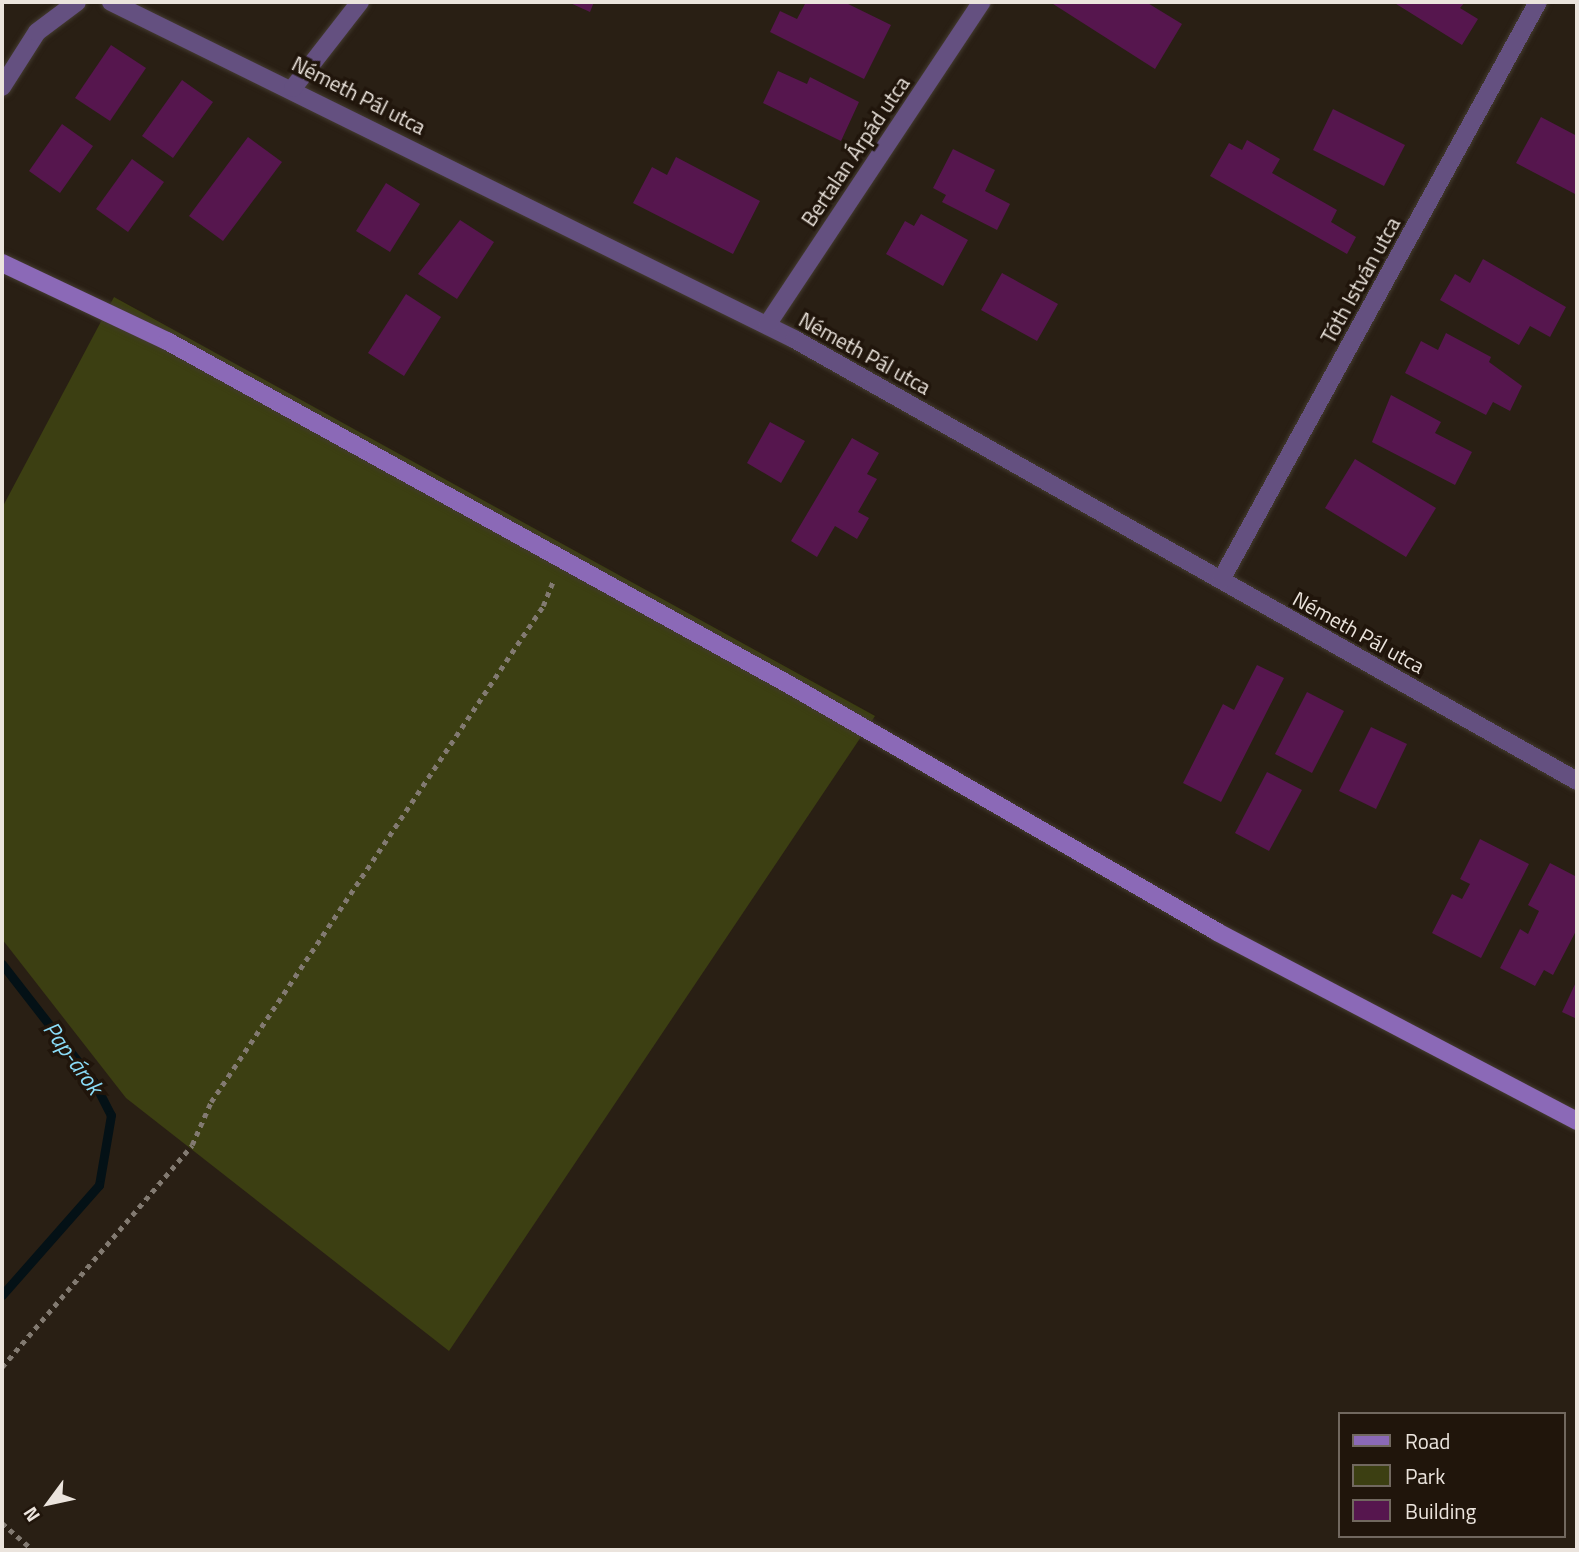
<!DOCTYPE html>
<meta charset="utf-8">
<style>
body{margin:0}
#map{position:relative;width:1579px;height:1552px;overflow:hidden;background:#291f14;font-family:"Titillium Web",sans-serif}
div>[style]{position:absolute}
.green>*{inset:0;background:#3c3f12}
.stream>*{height:9px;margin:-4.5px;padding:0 4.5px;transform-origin:4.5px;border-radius:4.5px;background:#041116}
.building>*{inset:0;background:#56164e}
.path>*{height:4.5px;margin-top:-2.25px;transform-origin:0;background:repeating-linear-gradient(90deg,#827a71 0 5px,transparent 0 10px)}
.roads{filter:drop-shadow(0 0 2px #443b30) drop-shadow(0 0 2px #443b30)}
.minor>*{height:18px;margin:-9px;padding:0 9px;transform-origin:9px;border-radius:9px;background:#645080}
.secondary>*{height:18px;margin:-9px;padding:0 9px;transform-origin:9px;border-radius:9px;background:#8b69b7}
span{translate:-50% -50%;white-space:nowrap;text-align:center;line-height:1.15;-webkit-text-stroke:7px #20150b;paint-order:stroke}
.street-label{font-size:21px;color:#ebe4dd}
.water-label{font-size:23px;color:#8adcf7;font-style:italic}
.frame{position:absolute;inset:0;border:4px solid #ebe4dd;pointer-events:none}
.legend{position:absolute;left:1338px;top:1412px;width:228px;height:126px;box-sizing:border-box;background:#20150b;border:2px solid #71685f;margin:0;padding:9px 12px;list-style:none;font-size:21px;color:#ebe4dd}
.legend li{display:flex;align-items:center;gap:14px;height:35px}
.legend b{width:35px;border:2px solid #71685f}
.north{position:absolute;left:14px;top:1468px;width:70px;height:70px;-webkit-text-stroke:5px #20150b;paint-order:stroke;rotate:237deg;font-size:19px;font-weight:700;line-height:28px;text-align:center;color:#ebe4dd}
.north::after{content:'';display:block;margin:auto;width:24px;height:32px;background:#ebe4dd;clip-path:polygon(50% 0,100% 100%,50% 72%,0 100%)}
</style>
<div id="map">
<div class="green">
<div style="clip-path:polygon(114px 297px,875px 716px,449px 1351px,126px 1098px,2px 939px,2px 508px)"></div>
</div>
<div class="stream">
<div style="left:2px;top:964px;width:150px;rotate:52.1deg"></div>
<div style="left:94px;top:1082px;width:37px;rotate:63deg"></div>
<div style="left:111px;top:1115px;width:71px;rotate:99.7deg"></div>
<div style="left:99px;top:1185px;width:147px;rotate:131.4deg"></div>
</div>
<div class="building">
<div style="clip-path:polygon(568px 2px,594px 2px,590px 12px)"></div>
<div style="clip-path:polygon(806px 2px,844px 2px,891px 25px,864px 79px,770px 32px,780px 11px,797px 19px)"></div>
<div style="clip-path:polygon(1050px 2px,1146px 2px,1182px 24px,1155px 69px)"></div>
<div style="clip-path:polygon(1393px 2px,1465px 2px,1460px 8px,1478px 19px,1462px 45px)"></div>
<div style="clip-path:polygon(111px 45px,146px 68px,110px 121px,75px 98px)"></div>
<div style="clip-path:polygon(778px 71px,807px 84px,810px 77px,859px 102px,841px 141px,763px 103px)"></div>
<div style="clip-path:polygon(182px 80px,213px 102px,173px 158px,142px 136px)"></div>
<div style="clip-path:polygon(1333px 109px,1405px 145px,1384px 186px,1313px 150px)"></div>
<div style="clip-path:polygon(1541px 117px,1577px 136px,1577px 195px,1516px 163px)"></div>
<div style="clip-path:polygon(62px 124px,93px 146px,60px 193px,29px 171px)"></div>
<div style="clip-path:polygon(248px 137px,282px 162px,223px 241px,189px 216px)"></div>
<div style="clip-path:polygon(1247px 140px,1280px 159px,1272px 173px,1337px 210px,1331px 222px,1356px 237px,1347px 254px,1210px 176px,1229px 143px,1242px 150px)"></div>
<div style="clip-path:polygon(953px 149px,995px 170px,985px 191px,1010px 204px,997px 230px,942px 202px,946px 195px,933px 188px)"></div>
<div style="clip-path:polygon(676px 157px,760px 201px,733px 254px,633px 203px,652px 167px,667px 175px)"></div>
<div style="clip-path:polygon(132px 159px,164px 182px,128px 232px,96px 209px)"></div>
<div style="clip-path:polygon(386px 183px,420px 204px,390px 252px,356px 231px)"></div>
<div style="clip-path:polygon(921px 214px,968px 240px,943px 286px,886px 254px,905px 221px,914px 226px)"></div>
<div style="clip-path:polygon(460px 220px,494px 242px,457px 299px,418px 274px)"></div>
<div style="clip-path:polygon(1483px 259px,1566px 307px,1550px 337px,1530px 326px,1519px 345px,1440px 300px,1455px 274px,1470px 283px)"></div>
<div style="clip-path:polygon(1002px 273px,1058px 304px,1037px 341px,981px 310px)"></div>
<div style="clip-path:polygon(406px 294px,441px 317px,404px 376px,368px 353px)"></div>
<div style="clip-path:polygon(1446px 333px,1491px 357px,1489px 362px,1522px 386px,1510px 411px,1493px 402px,1486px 415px,1405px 373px,1421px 341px,1438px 350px)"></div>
<div style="clip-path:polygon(1391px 395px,1441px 422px,1435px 433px,1472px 452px,1455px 485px,1372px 442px)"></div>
<div style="clip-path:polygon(770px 422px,805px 441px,781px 483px,747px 463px)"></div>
<div style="clip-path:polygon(852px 438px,879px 453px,867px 474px,877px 479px,858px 512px,869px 518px,857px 539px,835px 526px,817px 557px,791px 541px)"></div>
<div style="clip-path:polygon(1355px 459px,1436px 508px,1406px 557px,1325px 508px)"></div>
<div style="clip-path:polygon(1257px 665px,1284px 678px,1221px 802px,1183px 783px,1223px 704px,1234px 710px)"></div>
<div style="clip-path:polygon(1307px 692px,1344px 711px,1312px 773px,1275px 754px)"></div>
<div style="clip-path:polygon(1371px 727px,1407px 744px,1376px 809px,1339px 791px)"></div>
<div style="clip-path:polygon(1267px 772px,1302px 790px,1269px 851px,1235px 833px)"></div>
<div style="clip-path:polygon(1480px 839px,1529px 864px,1481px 958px,1432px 933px,1452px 894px,1462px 899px,1470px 884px,1460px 879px)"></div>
<div style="clip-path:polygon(1550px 863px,1577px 877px,1577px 929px,1553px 975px,1544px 970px,1535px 986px,1500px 968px,1520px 929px,1528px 934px,1539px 911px,1528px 905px)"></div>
<div style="clip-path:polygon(1577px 980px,1577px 1019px,1562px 1012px)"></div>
</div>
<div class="path">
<div style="left:2px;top:1367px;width:292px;rotate:-49.4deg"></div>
<div style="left:192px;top:1145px;width:47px;rotate:-66.2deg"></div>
<div style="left:211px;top:1102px;width:597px;rotate:-56.2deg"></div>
<div style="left:543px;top:606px;width:29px;rotate:-68deg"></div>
<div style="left:2px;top:1523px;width:41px;rotate:41.1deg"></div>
</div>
<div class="roads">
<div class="minor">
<div style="left:111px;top:2px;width:762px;rotate:26.26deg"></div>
<div style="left:794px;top:339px;width:899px;rotate:29.44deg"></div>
<div style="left:2px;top:87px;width:65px;rotate:-57.5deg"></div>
<div style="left:37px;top:32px;width:50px;rotate:-36.9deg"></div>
<div style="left:293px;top:88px;width:109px;rotate:-52.1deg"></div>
<div style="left:767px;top:325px;width:388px;rotate:-56.4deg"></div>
<div style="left:1221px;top:580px;width:659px;rotate:-61.26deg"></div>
</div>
<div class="secondary">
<div style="left:2px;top:263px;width:183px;rotate:25.3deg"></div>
<div style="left:167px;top:341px;width:709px;rotate:28.91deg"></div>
<div style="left:788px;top:684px;width:496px;rotate:30deg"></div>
<div style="left:1217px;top:932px;width:407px;rotate:27.7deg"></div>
</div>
</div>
<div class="street-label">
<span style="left:359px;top:95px;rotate:27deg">Németh Pál utca</span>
<span style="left:855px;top:151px;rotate:-56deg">Bertalan Árpád utca</span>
<span style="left:1360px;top:280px;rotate:-61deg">Tóth István utca</span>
<span style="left:865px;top:353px;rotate:29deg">Németh Pál utca</span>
<span style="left:1359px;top:632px;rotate:29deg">Németh Pál utca</span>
</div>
<div class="water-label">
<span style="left:73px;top:1058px;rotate:54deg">Pap-árok</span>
</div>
<div class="frame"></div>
<ul class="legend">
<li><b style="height:9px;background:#8b69b7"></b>Road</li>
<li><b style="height:19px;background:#3c3f12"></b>Park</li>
<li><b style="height:19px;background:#56164e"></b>Building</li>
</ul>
<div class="north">N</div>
</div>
